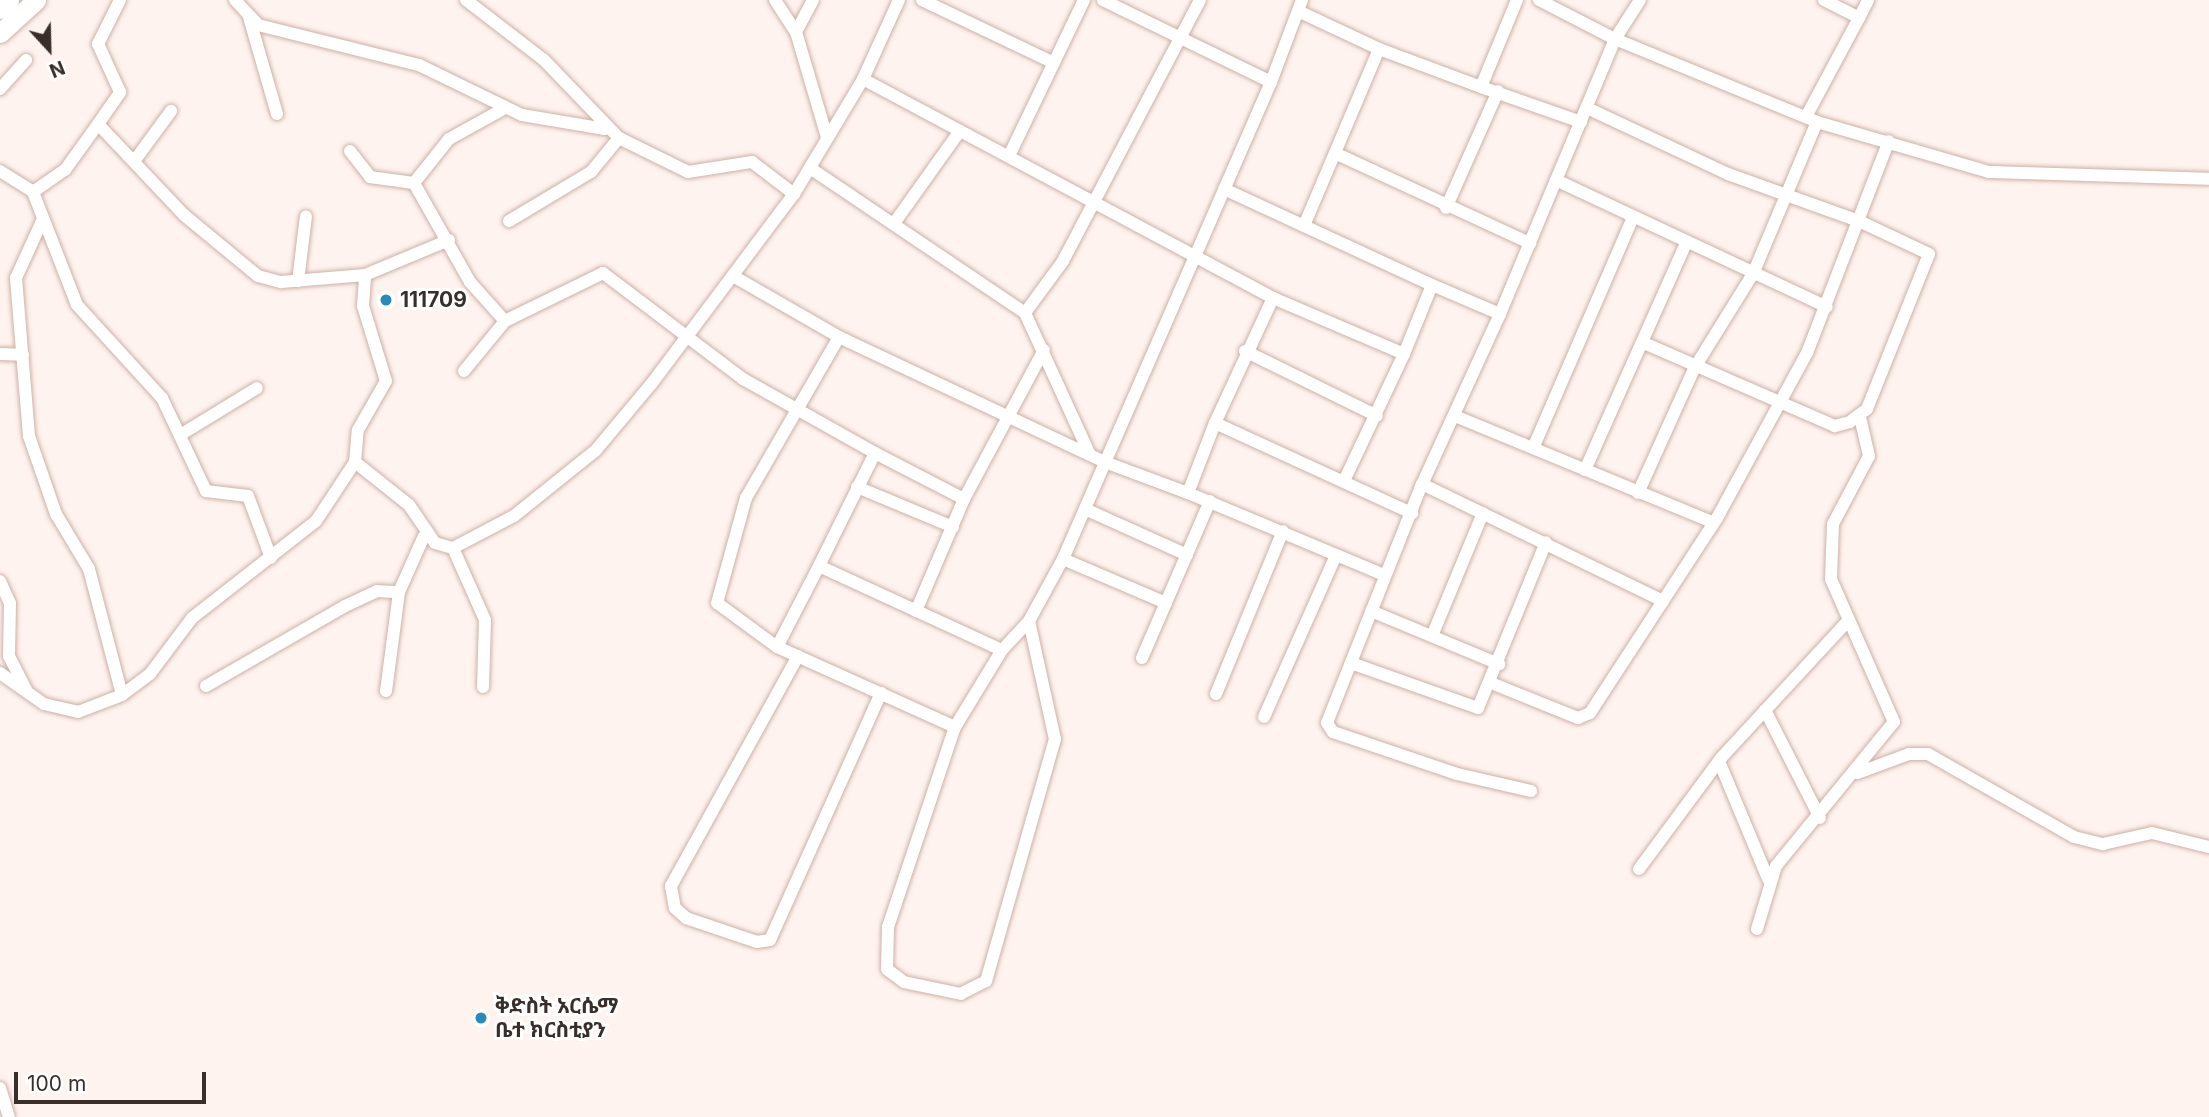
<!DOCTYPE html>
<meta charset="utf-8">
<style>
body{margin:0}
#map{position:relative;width:2209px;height:1117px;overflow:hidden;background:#fff3ef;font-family:Inter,"Noto Sans Ethiopic",sans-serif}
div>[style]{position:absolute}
.roads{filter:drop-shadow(0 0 2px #cdb1a7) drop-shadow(0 0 2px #cdb1a7)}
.street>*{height:12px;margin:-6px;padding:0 6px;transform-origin:6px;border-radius:6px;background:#fff}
.primary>*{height:19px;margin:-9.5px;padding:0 9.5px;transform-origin:9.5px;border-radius:9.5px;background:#fff}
.dots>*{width:19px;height:19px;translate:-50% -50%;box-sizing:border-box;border:4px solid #fff;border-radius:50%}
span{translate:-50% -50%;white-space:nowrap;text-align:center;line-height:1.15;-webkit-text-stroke:6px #fff;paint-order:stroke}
.poi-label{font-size:21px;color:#392e2a;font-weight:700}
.left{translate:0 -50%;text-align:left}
.north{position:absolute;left:14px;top:14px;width:70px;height:70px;-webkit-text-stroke:5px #fff;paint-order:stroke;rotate:158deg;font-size:19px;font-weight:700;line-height:28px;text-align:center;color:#392e2a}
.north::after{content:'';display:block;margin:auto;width:24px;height:32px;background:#392e2a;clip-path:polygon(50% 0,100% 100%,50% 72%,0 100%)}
.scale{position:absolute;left:14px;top:1072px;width:192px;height:32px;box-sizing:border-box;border:4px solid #392e2a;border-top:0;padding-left:9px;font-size:21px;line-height:24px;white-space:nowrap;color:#392e2a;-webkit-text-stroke:5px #fff;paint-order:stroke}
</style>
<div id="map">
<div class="roads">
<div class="street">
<div style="left:235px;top:0;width:34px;rotate:47deg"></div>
<div style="left:258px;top:25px;width:166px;rotate:14deg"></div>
<div style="left:419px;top:65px;width:114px;rotate:25.9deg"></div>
<div style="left:522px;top:115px;width:84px;rotate:9.6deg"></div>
<div style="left:466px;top:0;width:98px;rotate:37.6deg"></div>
<div style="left:544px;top:60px;width:108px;rotate:46.1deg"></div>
<div style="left:619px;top:138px;width:77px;rotate:26.2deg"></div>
<div style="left:688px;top:172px;width:65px;rotate:-8.9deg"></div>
<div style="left:752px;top:162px;width:53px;rotate:37.3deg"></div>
<div style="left:775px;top:0;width:38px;rotate:57deg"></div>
<div style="left:796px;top:32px;width:109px;rotate:73.6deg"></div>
<div style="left:899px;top:0;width:87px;rotate:114.5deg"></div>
<div style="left:863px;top:79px;width:465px;rotate:28.1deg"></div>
<div style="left:1273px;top:298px;width:142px;rotate:23.1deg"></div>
<div style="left:1404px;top:354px;width:74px;rotate:-67.9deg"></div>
<div style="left:1432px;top:285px;width:74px;rotate:23.1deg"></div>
<div style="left:1500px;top:314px;width:298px;rotate:-67.3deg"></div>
<div style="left:1615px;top:39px;width:218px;rotate:22.3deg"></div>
<div style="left:1817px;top:122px;width:179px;rotate:16.2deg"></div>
<div style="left:1989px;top:172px;width:220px;rotate:1.8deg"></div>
<div style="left:922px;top:0;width:146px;rotate:25.5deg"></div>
<div style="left:1517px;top:0;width:94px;rotate:112.5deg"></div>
<div style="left:1481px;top:87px;width:106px;rotate:19.3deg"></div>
<div style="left:1539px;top:0;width:85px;rotate:27.2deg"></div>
<div style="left:1615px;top:39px;width:46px;rotate:-57.3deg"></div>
<div style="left:1824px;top:0;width:39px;rotate:27deg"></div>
<div style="left:1859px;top:18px;width:20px;rotate:-63deg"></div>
<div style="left:1298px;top:11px;width:89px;rotate:25.1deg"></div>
<div style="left:1379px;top:49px;width:192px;rotate:113deg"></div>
<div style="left:249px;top:17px;width:101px;rotate:73.9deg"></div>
<div style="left:796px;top:32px;width:36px;rotate:-62deg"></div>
<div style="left:1379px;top:49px;width:109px;rotate:20.4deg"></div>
<div style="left:1271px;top:82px;width:88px;rotate:-69.3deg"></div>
<div style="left:0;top:89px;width:39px;rotate:-48deg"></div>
<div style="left:505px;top:108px;width:64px;rotate:151deg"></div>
<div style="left:449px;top:139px;width:56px;rotate:128.5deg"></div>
<div style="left:414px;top:183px;width:114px;rotate:60.5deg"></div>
<div style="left:470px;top:282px;width:52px;rotate:48.1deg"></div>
<div style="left:1587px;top:108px;width:156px;rotate:25.1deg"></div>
<div style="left:1728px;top:174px;width:141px;rotate:19.8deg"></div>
<div style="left:1861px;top:222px;width:75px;rotate:25.2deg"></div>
<div style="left:1929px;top:254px;width:167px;rotate:111.8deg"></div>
<div style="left:1867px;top:409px;width:21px;rotate:143deg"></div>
<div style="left:1850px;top:422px;width:16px;rotate:165deg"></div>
<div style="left:1835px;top:426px;width:208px;rotate:-156.5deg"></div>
<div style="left:1807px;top:115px;width:110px;rotate:-61.8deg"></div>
<div style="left:98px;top:124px;width:39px;rotate:-55deg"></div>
<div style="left:120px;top:92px;width:53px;rotate:-114.6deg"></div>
<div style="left:98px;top:44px;width:49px;rotate:-63.4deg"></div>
<div style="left:350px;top:151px;width:33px;rotate:52deg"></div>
<div style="left:370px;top:177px;width:44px;rotate:7.8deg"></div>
<div style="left:1337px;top:154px;width:213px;rotate:24.8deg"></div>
<div style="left:1009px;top:156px;width:173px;rotate:-64.3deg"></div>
<div style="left:135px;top:160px;width:61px;rotate:-53.7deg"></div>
<div style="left:810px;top:168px;width:259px;rotate:34deg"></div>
<div style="left:1025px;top:313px;width:156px;rotate:65.4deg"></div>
<div style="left:0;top:171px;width:39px;rotate:32deg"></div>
<div style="left:33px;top:192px;width:121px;rotate:68.7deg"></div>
<div style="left:77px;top:305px;width:126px;rotate:47.6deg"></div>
<div style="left:162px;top:398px;width:103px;rotate:64.7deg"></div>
<div style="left:206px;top:491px;width:42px;rotate:6.8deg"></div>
<div style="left:248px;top:496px;width:66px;rotate:69.6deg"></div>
<div style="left:1556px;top:180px;width:299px;rotate:25.1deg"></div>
<div style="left:1224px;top:189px;width:229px;rotate:24.8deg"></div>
<div style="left:33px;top:192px;width:39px;rotate:-35deg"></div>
<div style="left:65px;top:170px;width:57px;rotate:-54.3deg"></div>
<div style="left:98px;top:124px;width:125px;rotate:46.6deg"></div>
<div style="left:184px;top:215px;width:96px;rotate:39.5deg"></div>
<div style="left:258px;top:276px;width:24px;rotate:15deg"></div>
<div style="left:281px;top:282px;width:84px;rotate:-4.8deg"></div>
<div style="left:365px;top:275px;width:91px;rotate:-22.6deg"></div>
<div style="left:1446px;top:208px;width:128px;rotate:-66deg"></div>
<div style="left:42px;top:221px;width:63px;rotate:114.5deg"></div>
<div style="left:16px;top:278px;width:159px;rotate:85.3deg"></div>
<div style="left:29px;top:436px;width:83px;rotate:70.9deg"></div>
<div style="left:56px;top:514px;width:64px;rotate:59deg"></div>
<div style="left:89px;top:569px;width:130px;rotate:75.3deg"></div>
<div style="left:509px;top:221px;width:96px;rotate:-30.9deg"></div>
<div style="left:591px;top:172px;width:44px;rotate:-50.5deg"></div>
<div style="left:895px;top:222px;width:112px;rotate:-54.5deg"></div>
<div style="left:733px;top:276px;width:122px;rotate:29.9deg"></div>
<div style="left:298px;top:281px;width:65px;rotate:-83deg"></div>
<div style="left:1273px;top:298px;width:138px;rotate:114.9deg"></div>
<div style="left:1215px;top:423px;width:217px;rotate:24.6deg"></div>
<div style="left:1025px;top:313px;width:64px;rotate:-53.8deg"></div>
<div style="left:1063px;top:261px;width:295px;rotate:-62.3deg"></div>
<div style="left:1500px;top:314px;width:187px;rotate:114.6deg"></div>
<div style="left:1422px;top:484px;width:257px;rotate:111.7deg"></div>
<div style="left:1327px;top:723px;width:11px;rotate:56deg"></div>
<div style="left:1333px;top:732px;width:131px;rotate:18.7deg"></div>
<div style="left:1457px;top:774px;width:76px;rotate:12.9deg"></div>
<div style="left:1245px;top:351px;width:147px;rotate:26.2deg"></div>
<div style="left:0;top:354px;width:23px;rotate:2deg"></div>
<div style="left:464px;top:371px;width:65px;rotate:-50.6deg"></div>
<div style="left:505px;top:321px;width:109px;rotate:-26.1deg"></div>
<div style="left:603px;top:273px;width:176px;rotate:37.1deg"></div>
<div style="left:743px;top:379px;width:151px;rotate:29.3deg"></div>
<div style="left:1455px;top:416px;width:276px;rotate:22.4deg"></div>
<div style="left:180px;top:435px;width:90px;rotate:-31.4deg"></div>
<div style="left:1534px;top:446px;width:247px;rotate:-66.6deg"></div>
<div style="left:355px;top:462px;width:69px;rotate:38.5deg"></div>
<div style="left:409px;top:505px;width:46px;rotate:55.6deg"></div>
<div style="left:435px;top:543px;width:19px;rotate:16deg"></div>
<div style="left:453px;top:548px;width:69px;rotate:-27.7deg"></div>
<div style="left:514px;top:516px;width:105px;rotate:-38.8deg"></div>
<div style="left:596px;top:450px;width:87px;rotate:-50.1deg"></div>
<div style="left:652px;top:383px;width:236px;rotate:-53.1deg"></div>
<div style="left:794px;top:194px;width:134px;rotate:-59deg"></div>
<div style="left:1585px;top:470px;width:248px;rotate:-66deg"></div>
<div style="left:1344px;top:481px;width:140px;rotate:-64.7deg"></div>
<div style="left:1422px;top:484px;width:268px;rotate:25.9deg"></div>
<div style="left:857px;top:487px;width:104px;rotate:22.6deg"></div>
<div style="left:1188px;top:493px;width:212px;rotate:22.7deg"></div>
<div style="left:1638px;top:493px;width:138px;rotate:-65.7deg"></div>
<div style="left:1695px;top:367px;width:110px;rotate:-58.1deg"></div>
<div style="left:1753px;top:274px;width:165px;rotate:-67.2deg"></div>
<div style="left:964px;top:499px;width:100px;rotate:-152.7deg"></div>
<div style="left:875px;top:453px;width:126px;rotate:116.4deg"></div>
<div style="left:819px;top:566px;width:201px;rotate:24.7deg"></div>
<div style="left:1085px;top:509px;width:112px;rotate:24.3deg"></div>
<div style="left:453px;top:548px;width:79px;rotate:66deg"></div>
<div style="left:485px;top:620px;width:67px;rotate:91.7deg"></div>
<div style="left:1063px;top:559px;width:112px;rotate:23.1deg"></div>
<div style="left:0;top:581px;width:24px;rotate:66deg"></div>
<div style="left:10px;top:603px;width:53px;rotate:91.1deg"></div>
<div style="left:9px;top:656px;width:38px;rotate:63deg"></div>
<div style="left:916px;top:611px;width:122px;rotate:-66.8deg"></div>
<div style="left:964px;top:499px;width:169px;rotate:-61.8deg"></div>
<div style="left:1371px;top:611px;width:139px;rotate:22.5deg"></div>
<div style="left:1029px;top:621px;width:121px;rotate:77.6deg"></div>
<div style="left:1055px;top:739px;width:252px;rotate:105.9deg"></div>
<div style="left:986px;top:981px;width:28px;rotate:153deg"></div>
<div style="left:961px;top:994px;width:58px;rotate:-168.1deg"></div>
<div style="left:904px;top:982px;width:21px;rotate:-143deg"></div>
<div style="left:887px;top:969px;width:42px;rotate:-88.6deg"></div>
<div style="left:888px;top:927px;width:211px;rotate:-71.5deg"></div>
<div style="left:955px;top:727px;width:90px;rotate:-58.6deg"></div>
<div style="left:1002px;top:650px;width:40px;rotate:-47deg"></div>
<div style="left:1029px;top:621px;width:71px;rotate:-61.3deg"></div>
<div style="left:1063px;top:559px;width:520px;rotate:-66.44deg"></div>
<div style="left:1271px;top:82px;width:187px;rotate:-154deg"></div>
<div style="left:1432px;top:636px;width:133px;rotate:-67.5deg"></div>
<div style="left:777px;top:647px;width:91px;rotate:-62.6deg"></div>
<div style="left:798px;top:656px;width:263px;rotate:118.9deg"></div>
<div style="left:671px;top:886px;width:22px;rotate:80deg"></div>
<div style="left:675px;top:908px;width:15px;rotate:42deg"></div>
<div style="left:686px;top:918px;width:75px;rotate:18.7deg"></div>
<div style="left:757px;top:942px;width:13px;rotate:-9deg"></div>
<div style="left:770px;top:940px;width:271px;rotate:-65.8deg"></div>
<div style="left:1142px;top:658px;width:171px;rotate:-66.6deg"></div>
<div style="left:1351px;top:663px;width:135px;rotate:19.5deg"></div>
<div style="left:1478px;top:708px;width:179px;rotate:-67.7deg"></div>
<div style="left:0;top:673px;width:54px;rotate:35.2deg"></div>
<div style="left:44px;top:704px;width:35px;rotate:13deg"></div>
<div style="left:78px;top:712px;width:47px;rotate:-21.1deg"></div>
<div style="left:122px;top:695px;width:35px;rotate:-37deg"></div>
<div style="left:150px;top:674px;width:70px;rotate:-53.1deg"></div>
<div style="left:192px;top:618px;width:157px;rotate:-38deg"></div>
<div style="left:316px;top:521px;width:71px;rotate:-56.5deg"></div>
<div style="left:355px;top:462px;width:32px;rotate:-85deg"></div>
<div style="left:358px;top:430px;width:56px;rotate:-60.3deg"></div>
<div style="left:386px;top:381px;width:78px;rotate:-107deg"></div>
<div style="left:363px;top:306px;width:31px;rotate:-86deg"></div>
<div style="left:1491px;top:683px;width:94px;rotate:21.9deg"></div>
<div style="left:1578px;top:718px;width:13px;rotate:-23deg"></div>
<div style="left:1590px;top:713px;width:233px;rotate:-56.9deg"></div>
<div style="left:1717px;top:518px;width:188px;rotate:-61.4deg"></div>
<div style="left:1807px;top:353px;width:227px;rotate:-68.9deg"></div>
<div style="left:206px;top:686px;width:160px;rotate:-29.9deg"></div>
<div style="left:345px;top:606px;width:35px;rotate:-25deg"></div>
<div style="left:377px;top:591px;width:22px;rotate:3deg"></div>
<div style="left:386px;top:691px;width:100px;rotate:-82.5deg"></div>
<div style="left:399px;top:592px;width:61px;rotate:-65.9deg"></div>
<div style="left:1216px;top:694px;width:176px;rotate:-67.7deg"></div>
<div style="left:1765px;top:710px;width:121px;rotate:63deg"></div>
<div style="left:1264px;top:717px;width:177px;rotate:-66deg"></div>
<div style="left:955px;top:727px;width:195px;rotate:-155.8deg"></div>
<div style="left:777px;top:647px;width:74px;rotate:-143.7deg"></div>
<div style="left:717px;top:603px;width:109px;rotate:-74.6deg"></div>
<div style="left:746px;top:498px;width:186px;rotate:-60deg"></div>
<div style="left:839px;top:337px;width:291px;rotate:25.2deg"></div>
<div style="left:1102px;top:461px;width:92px;rotate:20.4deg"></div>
<div style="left:1188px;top:493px;width:75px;rotate:-68.9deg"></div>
<div style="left:1719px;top:761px;width:128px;rotate:67.4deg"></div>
<div style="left:1858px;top:773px;width:54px;rotate:-20.4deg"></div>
<div style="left:1909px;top:754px;width:19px"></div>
<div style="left:1928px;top:754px;width:168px;rotate:29.6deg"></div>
<div style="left:2074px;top:837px;width:30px;rotate:14deg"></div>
<div style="left:2103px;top:844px;width:50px;rotate:-12.7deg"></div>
<div style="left:2152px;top:833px;width:59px;rotate:13.8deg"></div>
<div style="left:1639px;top:869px;width:138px;rotate:-53.5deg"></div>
<div style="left:1721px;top:758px;width:187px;rotate:-47.2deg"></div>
<div style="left:1757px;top:929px;width:66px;rotate:-73.2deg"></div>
<div style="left:1776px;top:866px;width:186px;rotate:-50.7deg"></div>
<div style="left:1894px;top:722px;width:156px;rotate:-113.8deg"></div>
<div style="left:1831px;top:579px;width:55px;rotate:-87.9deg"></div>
<div style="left:1833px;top:524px;width:77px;rotate:-62.1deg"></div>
<div style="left:1869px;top:456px;width:39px;rotate:-103deg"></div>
<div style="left:0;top:1088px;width:30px;rotate:73deg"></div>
</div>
<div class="primary">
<div style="left:0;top:9px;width:13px;rotate:-45deg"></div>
<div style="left:0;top:33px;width:49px;rotate:-42.5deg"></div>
</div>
</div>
<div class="dots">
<div style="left:386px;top:300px;background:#2b8ab6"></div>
<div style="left:481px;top:1018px;background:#2b8ab6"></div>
</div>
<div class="poi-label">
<span class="left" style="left:400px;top:300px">111709</span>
<span class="left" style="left:495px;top:1018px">ቅድስት አርሴማ<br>ቤተ ክርስቲያን</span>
</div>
<div class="north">N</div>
<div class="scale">100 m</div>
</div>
